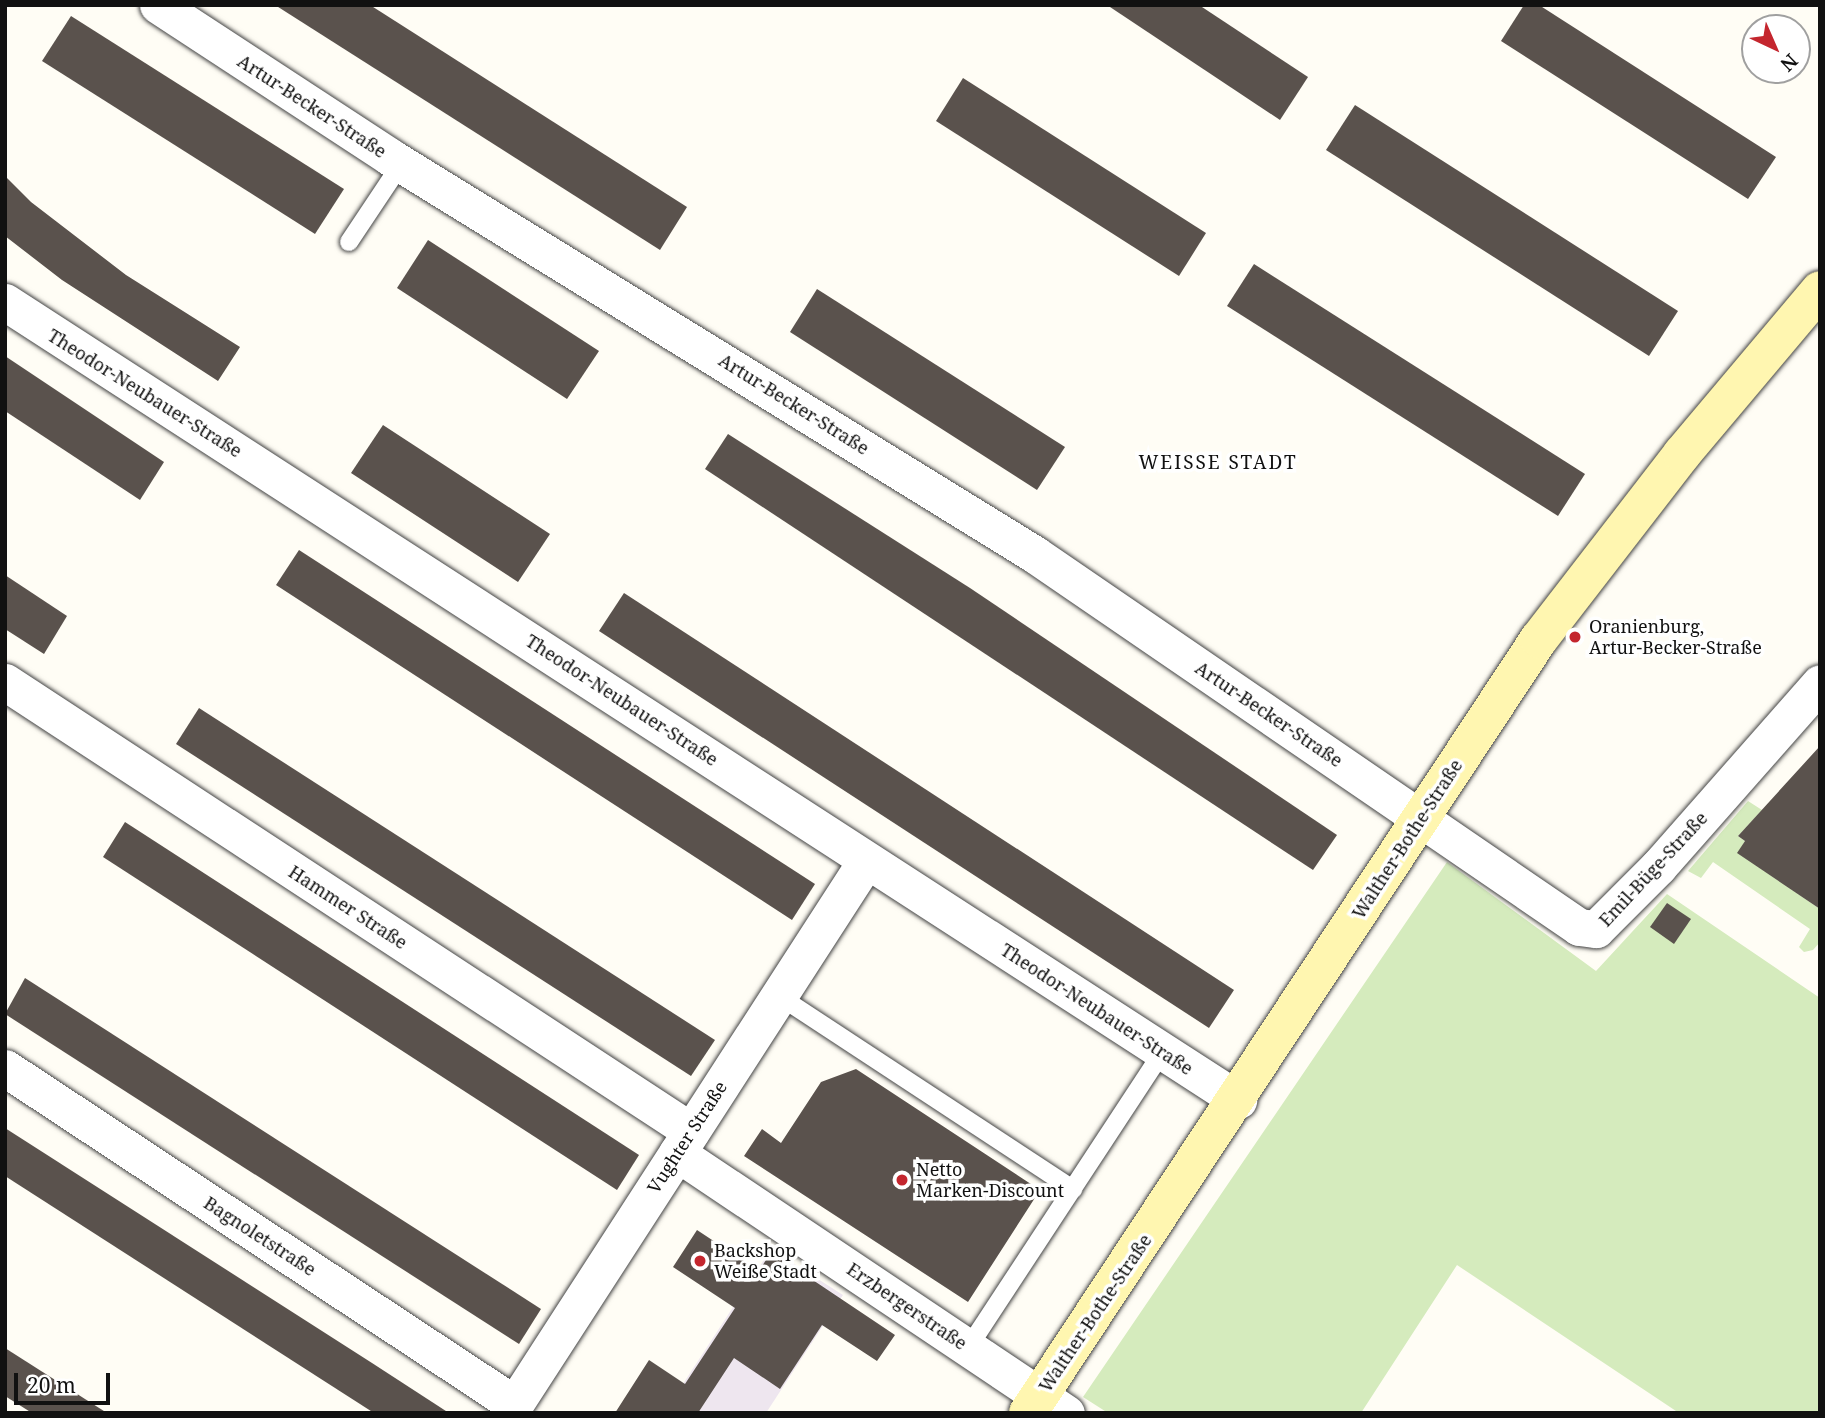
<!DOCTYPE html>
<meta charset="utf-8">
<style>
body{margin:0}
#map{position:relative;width:1825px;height:1418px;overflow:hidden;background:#fffdf5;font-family:"Noto Serif",serif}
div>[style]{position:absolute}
.industrial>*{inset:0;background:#eee6ef}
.green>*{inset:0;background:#d5ebbd}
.building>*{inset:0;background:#5a524d}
.roads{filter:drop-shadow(0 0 2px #444) drop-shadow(0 0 2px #444)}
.lane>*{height:18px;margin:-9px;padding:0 9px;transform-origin:9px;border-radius:9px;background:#fff}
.street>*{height:37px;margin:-18.5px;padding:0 18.5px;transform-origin:18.5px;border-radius:18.5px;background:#fff}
.secondary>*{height:38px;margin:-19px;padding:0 19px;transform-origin:19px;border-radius:19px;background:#fff6b0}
.dots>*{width:19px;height:19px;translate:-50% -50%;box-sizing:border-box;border:4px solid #fff;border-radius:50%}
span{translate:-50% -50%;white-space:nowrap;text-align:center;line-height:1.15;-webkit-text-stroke:7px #fff;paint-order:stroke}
.street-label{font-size:18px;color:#111}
.poi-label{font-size:18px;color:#111}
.left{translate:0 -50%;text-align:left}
.neighbourhood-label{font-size:19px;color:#111;letter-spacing:2px}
.frame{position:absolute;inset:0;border:7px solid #111;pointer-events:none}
.north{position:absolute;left:1741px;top:14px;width:70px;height:70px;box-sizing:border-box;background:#fff;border:2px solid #a0a0a0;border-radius:50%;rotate:136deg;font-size:19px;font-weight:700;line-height:28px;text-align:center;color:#111}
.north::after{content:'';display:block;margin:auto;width:24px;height:32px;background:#c4262e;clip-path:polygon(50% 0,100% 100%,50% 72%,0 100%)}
.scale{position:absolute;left:14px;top:1373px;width:96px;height:32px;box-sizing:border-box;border:4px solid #111;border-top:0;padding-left:9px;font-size:21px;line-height:24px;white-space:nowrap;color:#111;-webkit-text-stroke:5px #fff;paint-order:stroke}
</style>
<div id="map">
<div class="industrial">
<div style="clip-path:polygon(771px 1249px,843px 1295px,766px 1413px,664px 1413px)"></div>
</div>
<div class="green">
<div style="clip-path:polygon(1748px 801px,1762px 810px,1738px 836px,1745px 841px,1738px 853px,1820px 909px,1820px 942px,1813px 950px,1804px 952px,1799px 947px,1810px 929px,1713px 862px,1701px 878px,1688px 871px)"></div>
<div style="clip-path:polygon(1447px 862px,1596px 971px,1667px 894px,1820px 998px,1820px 1413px,1679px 1413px,1457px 1265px,1361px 1413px,1108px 1413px,1083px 1397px)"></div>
</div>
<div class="building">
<div style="clip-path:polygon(275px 5px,370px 5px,687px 207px,660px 250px)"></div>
<div style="clip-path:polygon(1107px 5px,1199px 5px,1308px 77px,1280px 120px)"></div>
<div style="clip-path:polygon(1524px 5px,1539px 5px,1776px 157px,1748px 199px,1501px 41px)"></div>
<div style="clip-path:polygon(71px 16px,344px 189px,315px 234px,42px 61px)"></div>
<div style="clip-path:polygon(963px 78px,1206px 233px,1179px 276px,936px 121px)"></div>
<div style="clip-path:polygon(1355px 105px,1678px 311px,1649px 356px,1326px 150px)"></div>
<div style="clip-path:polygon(5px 176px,31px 202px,126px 275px,240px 347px,218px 381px,62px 280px,5px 236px)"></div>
<div style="clip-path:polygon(428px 240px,599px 351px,567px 399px,397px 288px)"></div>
<div style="clip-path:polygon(1254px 264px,1585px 474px,1558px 516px,1227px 306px)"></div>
<div style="clip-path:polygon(817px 289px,1065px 447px,1037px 490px,790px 332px)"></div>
<div style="clip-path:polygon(5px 356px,164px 462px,140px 500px,5px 411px)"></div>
<div style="clip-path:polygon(383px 425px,550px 534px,518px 582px,351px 473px)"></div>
<div style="clip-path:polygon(728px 434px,970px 588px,1337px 835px,1313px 870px,705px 469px)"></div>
<div style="clip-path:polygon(299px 550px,815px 884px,792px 920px,276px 585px)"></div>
<div style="clip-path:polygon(5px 575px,67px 616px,44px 654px,5px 629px)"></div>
<div style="clip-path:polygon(624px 593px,1234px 990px,1209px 1028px,599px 631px)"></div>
<div style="clip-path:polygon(199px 708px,715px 1040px,691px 1076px,176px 744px)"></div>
<div style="clip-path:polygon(1820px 746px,1820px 909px,1737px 853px,1745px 841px,1738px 836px)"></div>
<div style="clip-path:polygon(125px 822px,639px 1155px,617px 1190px,103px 857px)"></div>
<div style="clip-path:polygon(1667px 903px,1691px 919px,1674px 944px,1650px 927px)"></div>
<div style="clip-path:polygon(25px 978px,541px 1309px,519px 1344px,5px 1014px)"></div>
<div style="clip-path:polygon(856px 1069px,1040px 1190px,968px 1302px,744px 1156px,762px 1129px,781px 1143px,821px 1082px)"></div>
<div style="clip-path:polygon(5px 1128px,372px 1363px,449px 1413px,374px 1413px,5px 1176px)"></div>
<div style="clip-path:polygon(697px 1230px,759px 1271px,771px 1252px,895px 1335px,877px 1361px,822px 1325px,780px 1389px,734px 1358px,698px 1413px,615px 1413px,649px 1360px,685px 1384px,735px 1308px,673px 1267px)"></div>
<div style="clip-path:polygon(5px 1348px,107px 1413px,32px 1413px,5px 1396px)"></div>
</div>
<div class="roads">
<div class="lane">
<div style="left:349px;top:242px;width:94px;rotate:-56.3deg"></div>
<div style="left:779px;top:996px;width:352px;rotate:33.3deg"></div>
<div style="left:968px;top:1348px;width:355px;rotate:-56.7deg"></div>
</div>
<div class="street">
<div style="left:158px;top:5px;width:277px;rotate:33.2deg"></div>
<div style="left:390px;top:157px;width:757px;rotate:31.65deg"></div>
<div style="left:1034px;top:554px;width:660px;rotate:34.39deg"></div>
<div style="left:1579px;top:927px;width:17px;rotate:7deg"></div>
<div style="left:1596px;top:929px;width:88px;rotate:-45deg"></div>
<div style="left:1658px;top:867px;width:245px;rotate:-48.6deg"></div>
<div style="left:5px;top:302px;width:1469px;rotate:32.91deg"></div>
<div style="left:5px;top:682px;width:820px;rotate:33.21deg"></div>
<div style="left:5px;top:1068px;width:610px;rotate:33.43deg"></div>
<div style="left:677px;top:1153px;width:468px;rotate:33.8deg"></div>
<div style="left:509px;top:1413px;width:657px;rotate:-57.11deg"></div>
</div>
<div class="secondary">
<div style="left:1028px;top:1413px;width:927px;rotate:-56.57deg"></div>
<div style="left:1539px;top:639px;width:234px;rotate:-52.3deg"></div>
<div style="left:1682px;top:454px;width:214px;rotate:-49.9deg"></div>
</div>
</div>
<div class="dots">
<div style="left:1575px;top:637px;background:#c4262e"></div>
<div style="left:902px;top:1180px;background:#c4262e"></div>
<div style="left:700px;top:1261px;background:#c4262e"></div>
</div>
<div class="street-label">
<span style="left:312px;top:106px;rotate:33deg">Artur-Becker-Straße</span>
<span style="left:145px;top:393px;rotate:32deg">Theodor-Neubauer-Straße</span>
<span style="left:794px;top:404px;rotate:32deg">Artur-Becker-Straße</span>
<span style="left:622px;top:700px;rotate:33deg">Theodor-Neubauer-Straße</span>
<span style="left:1269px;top:714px;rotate:34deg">Artur-Becker-Straße</span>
<span style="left:1407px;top:839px;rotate:-57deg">Walther-Bothe-Straße</span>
<span style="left:1653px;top:869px;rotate:-47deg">Emil-Büge-Straße</span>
<span style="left:348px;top:907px;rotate:33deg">Hammer Straße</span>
<span style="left:1097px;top:1009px;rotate:33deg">Theodor-Neubauer-Straße</span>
<span style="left:687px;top:1137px;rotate:-57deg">Vughter Straße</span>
<span style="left:260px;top:1236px;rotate:33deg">Bagnoletstraße</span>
<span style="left:907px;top:1306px;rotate:34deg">Erzbergerstraße</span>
<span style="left:1095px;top:1313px;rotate:-56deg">Walther-Bothe-Straße</span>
</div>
<div class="poi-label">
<span class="left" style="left:1589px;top:637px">Oranienburg,<br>Artur-Becker-Straße</span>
<span class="left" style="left:916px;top:1180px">Netto<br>Marken-Discount</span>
<span class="left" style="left:714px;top:1261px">Backshop<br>Weiße Stadt</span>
</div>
<div class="neighbourhood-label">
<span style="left:1218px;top:463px">WEISSE STADT</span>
</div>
<div class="frame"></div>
<div class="north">N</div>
<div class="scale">20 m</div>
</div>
